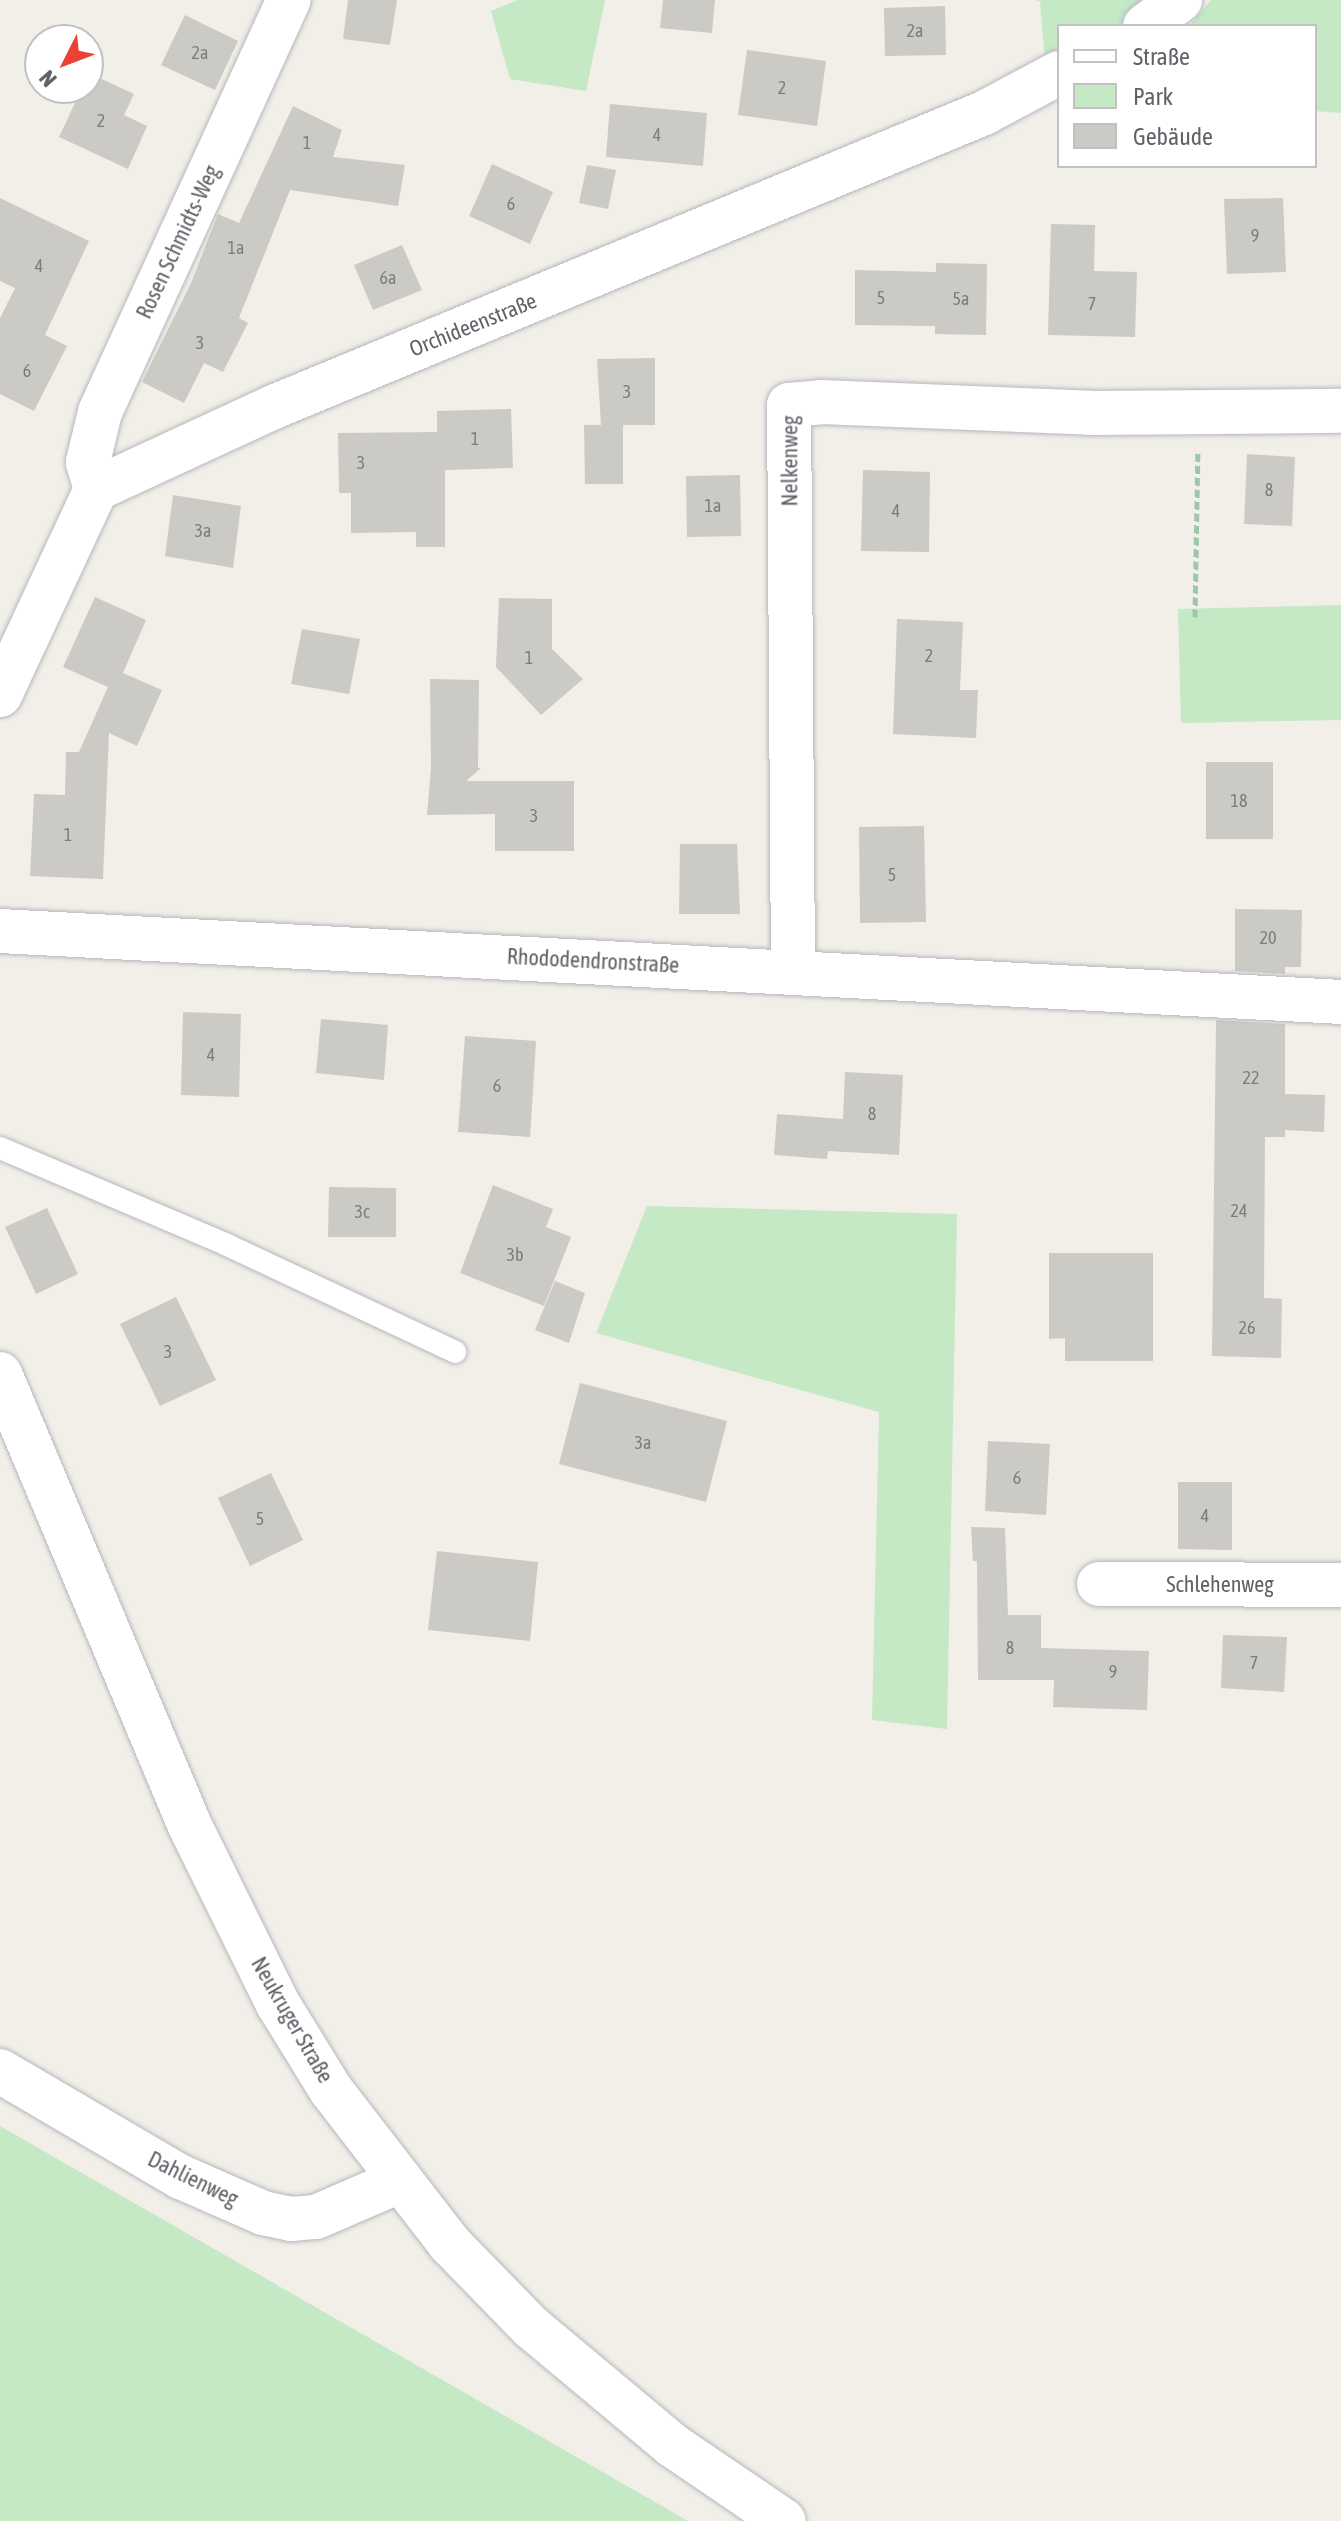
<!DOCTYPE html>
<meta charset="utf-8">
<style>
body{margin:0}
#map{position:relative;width:1341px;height:2521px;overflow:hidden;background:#f1efe8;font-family:"Asap Condensed",sans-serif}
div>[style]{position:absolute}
.green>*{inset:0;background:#c5e8c5}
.building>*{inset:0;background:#cccac5}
.path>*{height:5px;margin-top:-2.5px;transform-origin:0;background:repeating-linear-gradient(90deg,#9cc7a9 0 8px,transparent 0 12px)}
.roads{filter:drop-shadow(0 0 2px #b5b8bc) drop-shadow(0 0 2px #b5b8bc)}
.service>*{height:22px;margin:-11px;padding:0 11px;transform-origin:11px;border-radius:11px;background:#fff}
.minor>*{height:44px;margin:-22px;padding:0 22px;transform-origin:22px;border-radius:22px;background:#fff}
.tertiary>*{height:44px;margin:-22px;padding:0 22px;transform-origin:22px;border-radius:22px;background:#fff}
span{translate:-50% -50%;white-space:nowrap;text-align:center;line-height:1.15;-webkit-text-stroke:7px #fff;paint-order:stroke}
.number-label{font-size:18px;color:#7a7d7f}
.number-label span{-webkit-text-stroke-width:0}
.street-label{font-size:22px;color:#5f6368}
.legend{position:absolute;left:1057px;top:24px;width:260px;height:144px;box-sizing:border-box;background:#fff;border:2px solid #bfc1c3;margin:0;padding:10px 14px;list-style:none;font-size:24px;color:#5f6368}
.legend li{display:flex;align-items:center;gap:16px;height:40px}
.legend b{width:40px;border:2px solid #bfc1c3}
.north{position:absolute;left:24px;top:24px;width:80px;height:80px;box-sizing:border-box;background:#fff;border:2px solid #bfc1c3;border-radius:50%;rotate:228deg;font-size:22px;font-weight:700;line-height:32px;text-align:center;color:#5f6368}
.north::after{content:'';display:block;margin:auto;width:28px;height:36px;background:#ea4335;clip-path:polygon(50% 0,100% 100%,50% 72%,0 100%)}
</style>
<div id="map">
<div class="green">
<div style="clip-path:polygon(518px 0,605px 0,586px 91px,510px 79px,491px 11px)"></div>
<div style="clip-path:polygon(1034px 0,1163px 0,1147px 14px,1120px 26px,1059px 26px,1059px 54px,1045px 61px,1040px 1px)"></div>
<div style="clip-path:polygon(1211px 0,1341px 0,1341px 113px,1315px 111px,1315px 26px,1189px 26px)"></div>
<div style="clip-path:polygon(1341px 605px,1341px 720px,1181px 723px,1178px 609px)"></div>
<div style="clip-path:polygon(647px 1206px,957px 1214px,947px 1729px,872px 1720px,879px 1412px,596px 1333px)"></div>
<div style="clip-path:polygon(0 2126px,688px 2521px,0 2521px)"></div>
</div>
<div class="building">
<div style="clip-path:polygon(348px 0,397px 0,390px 45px,343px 39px)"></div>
<div style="clip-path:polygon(663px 0,715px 0,712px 33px,660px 28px)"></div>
<div style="clip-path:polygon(945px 6px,946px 55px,885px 56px,884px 8px)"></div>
<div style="clip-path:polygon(185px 15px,238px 41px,215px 90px,161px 65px)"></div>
<div style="clip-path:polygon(747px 50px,826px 61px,817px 126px,738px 115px)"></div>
<div style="clip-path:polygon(89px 73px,134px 94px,124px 115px,147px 126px,128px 169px,59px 137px,82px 88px,88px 88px)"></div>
<div style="clip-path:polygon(610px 104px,707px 113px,703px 166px,606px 157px)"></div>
<div style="clip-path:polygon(293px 106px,342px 130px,333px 157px,405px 165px,398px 206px,290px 190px,239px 318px,248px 323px,223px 372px,204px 363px,184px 403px,142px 382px,191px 283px,218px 214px,239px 223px)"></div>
<div style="clip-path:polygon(492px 164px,553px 192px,530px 244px,469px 216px)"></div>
<div style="clip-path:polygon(587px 165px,616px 170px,608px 209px,579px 203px)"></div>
<div style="clip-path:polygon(0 198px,89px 241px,45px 335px,67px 346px,34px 411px,0 394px,0 318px,15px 288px,0 281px)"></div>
<div style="clip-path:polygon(1283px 198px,1286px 272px,1227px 274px,1224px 199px)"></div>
<div style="clip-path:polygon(1051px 224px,1095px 225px,1094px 271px,1137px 272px,1135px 337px,1048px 335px)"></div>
<div style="clip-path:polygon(402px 245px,422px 290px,373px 310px,354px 265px)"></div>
<div style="clip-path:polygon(936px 263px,987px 264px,986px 335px,935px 334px,935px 326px,855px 325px,855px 270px,936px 272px)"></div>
<div style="clip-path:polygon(655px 358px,655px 425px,623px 425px,623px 484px,585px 484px,584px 425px,601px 425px,597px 359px)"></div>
<div style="clip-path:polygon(511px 409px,513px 468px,445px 470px,445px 547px,416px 547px,416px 532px,351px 533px,351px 493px,339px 493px,338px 433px,437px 432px,437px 411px)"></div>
<div style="clip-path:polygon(1247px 454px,1295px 457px,1292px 526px,1244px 524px)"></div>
<div style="clip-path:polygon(863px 470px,930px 472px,929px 552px,861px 551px)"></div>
<div style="clip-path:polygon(740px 475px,741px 536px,687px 537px,686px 476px)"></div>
<div style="clip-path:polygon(173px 495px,241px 506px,233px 568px,165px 556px)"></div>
<div style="clip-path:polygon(95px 597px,146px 620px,123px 673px,162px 690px,137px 746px,109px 733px,103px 879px,30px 876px,34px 794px,65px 795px,66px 752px,79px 752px,108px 687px,63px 667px)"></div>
<div style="clip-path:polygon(499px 598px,552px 599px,552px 649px,583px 679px,541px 715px,496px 667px)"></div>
<div style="clip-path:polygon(897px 619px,963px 622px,960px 690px,978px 690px,976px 738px,893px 734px)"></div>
<div style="clip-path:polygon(302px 629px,360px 639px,349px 694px,291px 684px)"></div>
<div style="clip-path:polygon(430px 679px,479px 680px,478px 768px,481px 768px,466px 781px,574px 781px,574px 851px,495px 851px,495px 814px,427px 815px,431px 768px)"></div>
<div style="clip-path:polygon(1206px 762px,1273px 762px,1273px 839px,1206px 839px)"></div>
<div style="clip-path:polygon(924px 826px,926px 922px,860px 923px,859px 827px)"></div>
<div style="clip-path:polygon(680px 844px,737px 844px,740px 914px,679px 914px)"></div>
<div style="clip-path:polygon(1235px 909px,1302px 910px,1301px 967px,1285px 967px,1285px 974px,1235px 971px)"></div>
<div style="clip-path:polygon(183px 1012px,241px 1014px,239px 1097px,181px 1095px)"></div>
<div style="clip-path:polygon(321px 1019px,388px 1025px,384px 1080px,316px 1073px)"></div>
<div style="clip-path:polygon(1216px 1020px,1285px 1024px,1285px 1094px,1325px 1095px,1324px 1132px,1285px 1130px,1285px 1137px,1265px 1137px,1264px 1298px,1282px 1299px,1281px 1358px,1212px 1356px)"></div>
<div style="clip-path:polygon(465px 1036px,536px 1041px,530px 1137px,458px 1132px)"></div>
<div style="clip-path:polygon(845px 1072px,903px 1075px,899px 1155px,828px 1151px,827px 1159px,774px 1155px,777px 1114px,843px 1119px)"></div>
<div style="clip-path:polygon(493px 1185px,553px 1209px,546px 1227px,571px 1237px,544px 1306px,460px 1273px)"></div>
<div style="clip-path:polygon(329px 1187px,396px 1188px,396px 1237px,328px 1237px)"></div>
<div style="clip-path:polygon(47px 1208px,78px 1274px,36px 1294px,5px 1227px)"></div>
<div style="clip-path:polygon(1049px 1253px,1153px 1253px,1153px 1361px,1065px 1361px,1065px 1338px,1049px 1339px)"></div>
<div style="clip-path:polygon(555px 1281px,585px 1293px,569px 1343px,535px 1330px)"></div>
<div style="clip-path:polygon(176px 1297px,216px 1380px,160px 1406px,120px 1324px)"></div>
<div style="clip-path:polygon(580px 1383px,727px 1421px,706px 1502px,559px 1464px)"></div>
<div style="clip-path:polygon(988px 1441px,1050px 1444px,1046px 1515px,985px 1511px)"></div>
<div style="clip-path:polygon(271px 1473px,303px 1540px,250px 1566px,218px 1498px)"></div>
<div style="clip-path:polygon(1178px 1482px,1232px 1482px,1232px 1550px,1178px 1549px)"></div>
<div style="clip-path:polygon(971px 1527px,1005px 1528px,1008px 1615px,1041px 1615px,1041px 1648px,1149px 1651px,1147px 1710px,1053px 1707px,1054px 1680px,978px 1680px,977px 1561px,973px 1561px)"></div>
<div style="clip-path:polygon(437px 1551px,538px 1562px,530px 1641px,428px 1630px)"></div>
<div style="clip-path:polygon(1223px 1635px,1287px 1637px,1284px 1692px,1221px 1688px)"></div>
</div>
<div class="path">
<div style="left:1195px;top:617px;width:167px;rotate:-89deg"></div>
</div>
<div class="roads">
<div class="service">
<div style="left:0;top:1148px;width:247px;rotate:23.1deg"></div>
<div style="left:227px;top:1245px;width:252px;rotate:25.1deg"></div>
</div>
<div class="minor">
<div style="left:1145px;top:26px;width:44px;rotate:-36.6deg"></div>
<div style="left:96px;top:489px;width:28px;rotate:-107deg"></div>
<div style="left:88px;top:462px;width:51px;rotate:-76.5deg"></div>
<div style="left:100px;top:412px;width:453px;rotate:-65.4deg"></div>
<div style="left:0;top:695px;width:227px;rotate:-65deg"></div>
<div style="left:96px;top:489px;width:198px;rotate:-24.8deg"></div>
<div style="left:276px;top:406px;width:766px;rotate:-22.48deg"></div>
<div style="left:984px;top:113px;width:85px;rotate:-28.1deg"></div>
<div style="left:0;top:931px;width:1343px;rotate:3.03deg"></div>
<div style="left:793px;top:971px;width:566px;rotate:-90.4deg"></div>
<div style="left:789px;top:405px;width:32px;rotate:-5deg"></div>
<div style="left:821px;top:402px;width:270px;rotate:2.3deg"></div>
<div style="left:1091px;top:413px;width:250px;rotate:-0.5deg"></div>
<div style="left:1099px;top:1584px;width:242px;rotate:0.2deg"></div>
<div style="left:0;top:2071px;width:210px;rotate:30.4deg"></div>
<div style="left:181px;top:2177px;width:90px;rotate:23.7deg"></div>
<div style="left:263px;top:2213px;width:29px;rotate:12deg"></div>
<div style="left:291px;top:2219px;width:25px;rotate:-5deg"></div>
<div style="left:316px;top:2217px;width:90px;rotate:-23.4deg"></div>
</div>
<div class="tertiary">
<div style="left:0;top:1374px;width:488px;rotate:67.2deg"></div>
<div style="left:189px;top:1824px;width:201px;rotate:63.7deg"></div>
<div style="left:278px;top:2004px;width:101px;rotate:58.4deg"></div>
<div style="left:331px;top:2090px;width:195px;rotate:52.3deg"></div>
<div style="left:450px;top:2244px;width:116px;rotate:45.7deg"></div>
<div style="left:531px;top:2327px;width:184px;rotate:39.9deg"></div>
<div style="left:672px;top:2445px;width:135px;rotate:34.2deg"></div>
</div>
</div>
<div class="number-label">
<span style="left:915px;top:31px">2a</span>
<span style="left:200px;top:53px">2a</span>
<span style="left:782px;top:88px">2</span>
<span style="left:101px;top:121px">2</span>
<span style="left:657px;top:135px">4</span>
<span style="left:307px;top:143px">1</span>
<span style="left:511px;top:204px">6</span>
<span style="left:1255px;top:236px">9</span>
<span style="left:236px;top:248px">1a</span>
<span style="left:39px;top:266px">4</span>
<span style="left:388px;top:278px">6a</span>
<span style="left:881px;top:298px">5</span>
<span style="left:961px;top:299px">5a</span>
<span style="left:1092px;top:304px">7</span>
<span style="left:200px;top:343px">3</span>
<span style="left:27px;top:371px">6</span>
<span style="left:627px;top:392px">3</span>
<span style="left:475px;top:439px">1</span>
<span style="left:361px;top:463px">3</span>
<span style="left:1269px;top:490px">8</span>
<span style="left:713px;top:506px">1a</span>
<span style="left:896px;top:511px">4</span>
<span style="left:203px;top:531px">3a</span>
<span style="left:929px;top:656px">2</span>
<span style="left:529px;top:658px">1</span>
<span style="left:1239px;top:801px">18</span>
<span style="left:534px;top:816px">3</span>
<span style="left:68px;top:835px">1</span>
<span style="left:892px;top:875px">5</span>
<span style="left:1268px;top:938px">20</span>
<span style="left:211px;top:1055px">4</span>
<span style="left:1251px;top:1078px">22</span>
<span style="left:497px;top:1086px">6</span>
<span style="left:872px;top:1114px">8</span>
<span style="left:1239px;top:1211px">24</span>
<span style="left:362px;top:1212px">3c</span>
<span style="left:515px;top:1255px">3b</span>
<span style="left:1247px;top:1328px">26</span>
<span style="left:168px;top:1352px">3</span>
<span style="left:643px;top:1443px">3a</span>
<span style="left:1017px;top:1478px">6</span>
<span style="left:1205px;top:1516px">4</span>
<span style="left:260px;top:1519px">5</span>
<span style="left:1010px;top:1648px">8</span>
<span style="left:1254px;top:1663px">7</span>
<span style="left:1113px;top:1672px">9</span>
</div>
<div class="street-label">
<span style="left:178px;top:242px;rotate:-65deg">Rosen Schmidts-Weg</span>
<span style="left:473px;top:325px;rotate:-22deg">Orchideenstraße</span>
<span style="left:790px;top:461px;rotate:-90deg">Nelkenweg</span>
<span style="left:593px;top:961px;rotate:3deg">Rhododendronstraße</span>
<span style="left:1220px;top:1585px">Schlehenweg</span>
<span style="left:292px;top:2020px;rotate:60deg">Neukruger Straße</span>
<span style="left:193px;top:2179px;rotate:26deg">Dahlienweg</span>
</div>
<ul class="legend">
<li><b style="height:10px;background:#fff"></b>Straße</li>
<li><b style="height:22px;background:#c5e8c5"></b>Park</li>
<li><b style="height:22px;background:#cccac5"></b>Gebäude</li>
</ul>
<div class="north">N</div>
</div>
